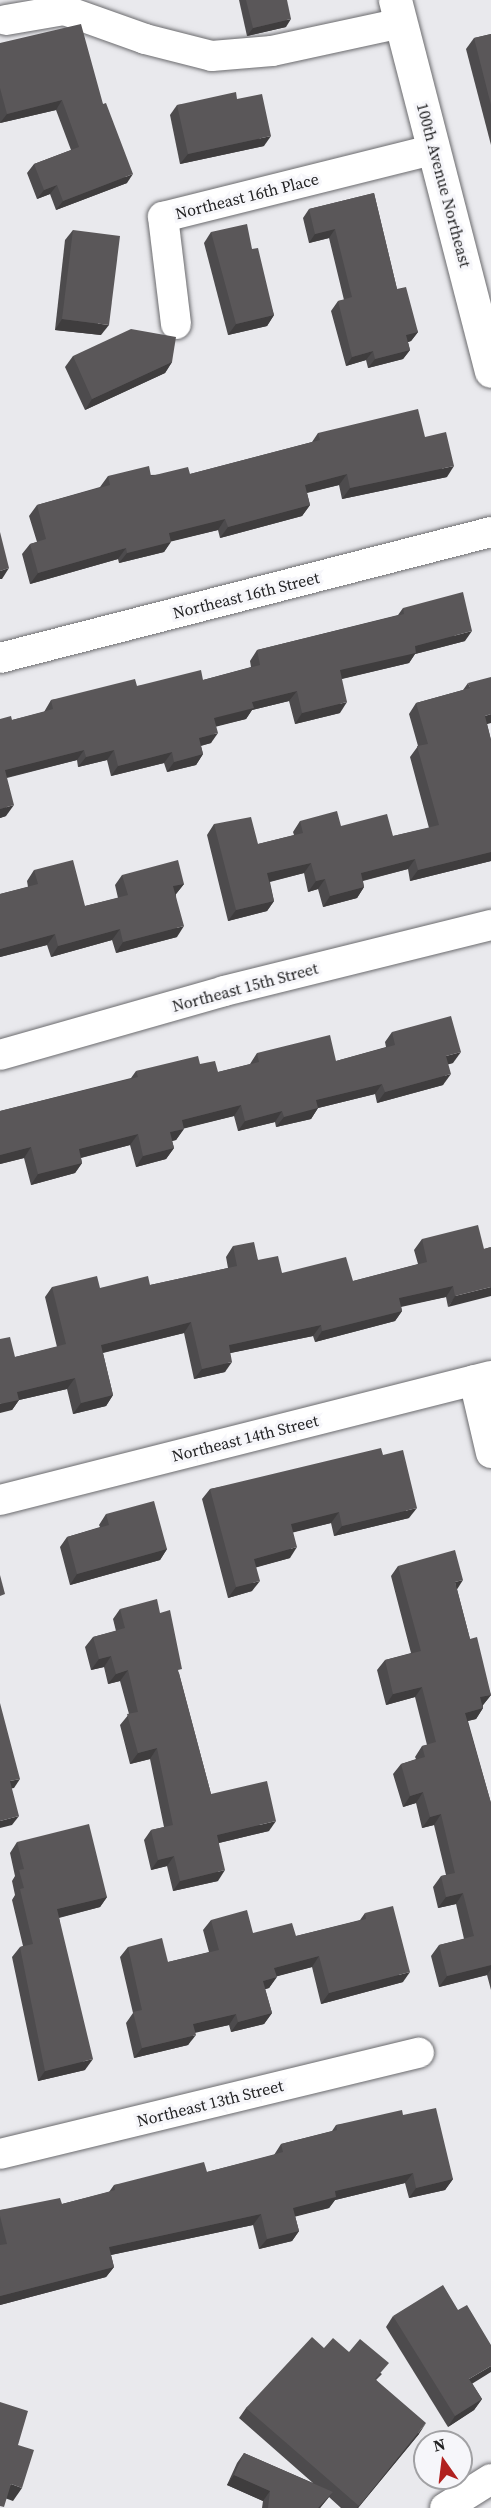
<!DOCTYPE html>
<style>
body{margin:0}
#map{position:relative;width:491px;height:2508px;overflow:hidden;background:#e9e9ed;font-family:"Source Serif 4",serif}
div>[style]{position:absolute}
.roads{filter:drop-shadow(0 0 2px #6b6b6e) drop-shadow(0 0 2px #6b6b6e)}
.minor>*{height:30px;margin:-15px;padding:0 15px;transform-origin:15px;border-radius:15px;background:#fff}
.tertiary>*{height:33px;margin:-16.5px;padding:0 16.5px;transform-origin:16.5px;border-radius:16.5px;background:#fff}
.wall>*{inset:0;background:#4d4b4d}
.shaded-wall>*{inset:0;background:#3f3d3e}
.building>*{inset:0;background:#5a5759}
span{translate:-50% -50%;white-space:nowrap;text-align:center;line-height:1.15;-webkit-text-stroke:6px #f6f6fa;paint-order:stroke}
.street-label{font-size:16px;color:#212122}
.north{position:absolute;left:413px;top:2430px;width:60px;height:60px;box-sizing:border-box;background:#f6f6fa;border:2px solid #a1a1a4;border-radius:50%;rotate:346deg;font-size:16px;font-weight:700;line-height:24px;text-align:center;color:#212122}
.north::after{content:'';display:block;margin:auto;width:21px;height:27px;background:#b1211f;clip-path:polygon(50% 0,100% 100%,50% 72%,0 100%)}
</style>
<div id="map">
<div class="roads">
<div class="minor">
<div style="left:6px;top:20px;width:59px;rotate:-9.8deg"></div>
<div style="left:64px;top:10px;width:86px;rotate:19.7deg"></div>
<div style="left:145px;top:39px;width:69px;rotate:14.2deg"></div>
<div style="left:212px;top:56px;width:60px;rotate:-4.8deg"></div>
<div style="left:272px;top:51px;width:132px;rotate:-12.2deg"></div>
<div style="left:176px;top:324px;width:108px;rotate:-96.9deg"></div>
<div style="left:163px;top:217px;width:280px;rotate:-14deg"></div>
<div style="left:0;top:658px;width:507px;rotate:-14.39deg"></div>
<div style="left:0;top:1055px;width:233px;rotate:-15.9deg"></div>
<div style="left:224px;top:991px;width:275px;rotate:-13.9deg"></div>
<div style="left:474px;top:1380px;width:75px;rotate:76.9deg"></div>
<div style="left:0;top:1500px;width:506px;rotate:-14.17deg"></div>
<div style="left:0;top:2154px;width:431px;rotate:-13.6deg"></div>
<div style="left:445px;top:2508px;width:54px;rotate:-32.2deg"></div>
</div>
<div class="tertiary">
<div style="left:395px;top:0;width:383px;rotate:75.5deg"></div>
</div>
</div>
<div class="wall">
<div style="clip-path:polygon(239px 0,287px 0,286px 27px,247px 36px)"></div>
<div style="clip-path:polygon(491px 34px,491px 145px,466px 49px,474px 38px)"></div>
<div style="clip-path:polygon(0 43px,103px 104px,127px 183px,56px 210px,50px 194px,37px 199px,27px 173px,34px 164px,71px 150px,56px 110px,0 123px)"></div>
<div style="clip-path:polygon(237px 99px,264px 146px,180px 164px,170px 115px,177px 105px)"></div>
<div style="clip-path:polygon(374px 193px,397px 289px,418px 332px,411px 341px,408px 342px,410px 350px,403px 359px,368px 368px,366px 360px,346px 366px,331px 311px,338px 301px,344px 300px,329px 238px,309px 243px,303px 218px,309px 209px)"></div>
<div style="clip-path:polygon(73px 230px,101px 335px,55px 330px,65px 240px)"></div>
<div style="clip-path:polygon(211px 232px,252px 249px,274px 315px,267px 326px,228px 335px,204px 243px)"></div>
<div style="clip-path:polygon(73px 356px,172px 362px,165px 373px,85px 410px,65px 367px)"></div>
<div style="clip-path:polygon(318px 433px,425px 437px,447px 477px,342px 499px,339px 485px,307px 493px,310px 505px,302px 516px,220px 538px,218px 530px,171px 541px,164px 552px,119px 563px,118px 559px,30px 584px,22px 554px,30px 544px,37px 542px,29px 516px,37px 505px,100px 487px,108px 476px,190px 474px,312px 442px)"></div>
<div style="clip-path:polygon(403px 608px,465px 641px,415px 654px,409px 663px,342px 679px,340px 713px,295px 724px,289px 701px,252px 710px,246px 719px,216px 726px,211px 743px,201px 746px,203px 754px,196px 765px,167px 772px,164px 763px,111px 776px,107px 760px,78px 767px,77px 760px,7px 778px,6px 816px,0 818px,0 719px,12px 720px,44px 712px,51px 700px,137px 686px,203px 680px,251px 667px,250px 661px,257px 650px,398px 615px)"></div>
<div style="clip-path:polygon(468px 683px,487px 724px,491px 740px,491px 861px,410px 881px,408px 869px,363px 881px,364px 887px,357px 898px,323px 907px,318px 889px,308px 892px,304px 873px,270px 882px,274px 901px,267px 911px,228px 921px,207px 835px,214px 824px,258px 844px,294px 835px,293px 832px,300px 821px,341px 826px,393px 836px,429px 828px,410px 757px,418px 746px,409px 714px,416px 703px,463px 690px)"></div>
<div style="clip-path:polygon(34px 870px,85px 906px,118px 898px,115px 885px,122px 875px,184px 884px,176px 894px,177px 937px,116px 953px,112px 940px,51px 957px,47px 945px,0 957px,0 894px,28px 887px,27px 881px)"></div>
<div style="clip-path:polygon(392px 1032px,453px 1063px,448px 1064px,443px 1085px,377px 1103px,375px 1094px,318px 1108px,311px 1119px,276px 1127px,275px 1122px,238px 1131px,234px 1116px,184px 1128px,176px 1140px,172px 1141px,174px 1148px,166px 1159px,136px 1167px,130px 1145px,81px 1158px,82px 1163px,75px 1173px,31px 1185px,24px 1158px,0 1164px,0 1111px,131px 1078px,136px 1071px,200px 1064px,218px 1072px,250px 1064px,257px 1053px,336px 1061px,386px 1047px,385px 1042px)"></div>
<div style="clip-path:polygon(422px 1239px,484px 1249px,491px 1247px,448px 1307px,446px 1297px,401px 1306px,402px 1311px,395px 1321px,315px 1342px,313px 1336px,230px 1353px,225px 1372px,194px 1379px,184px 1333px,103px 1353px,113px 1395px,106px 1406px,73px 1414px,67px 1389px,19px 1400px,12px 1410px,15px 1357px,57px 1347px,45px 1297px,52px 1287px,100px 1288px,150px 1285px,228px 1268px,226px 1257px,233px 1246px,282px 1273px,353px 1281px,418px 1264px,414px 1250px)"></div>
<div style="clip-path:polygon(383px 1455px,409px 1518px,334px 1536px,331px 1523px,293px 1532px,290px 1558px,256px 1567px,252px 1591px,228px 1598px,202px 1499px,210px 1489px)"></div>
<div style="clip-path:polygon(106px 1514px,167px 1549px,160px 1560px,70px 1585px,60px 1547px,67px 1537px,100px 1527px,99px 1525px)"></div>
<div style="clip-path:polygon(398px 1566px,457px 1589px,470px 1639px,491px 1695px,483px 1705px,483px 1708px,476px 1719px,468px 1721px,491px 1803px,491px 1990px,487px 1975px,439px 1987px,431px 1956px,439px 1945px,464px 1939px,456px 1904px,438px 1908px,433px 1887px,441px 1876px,446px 1875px,434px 1825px,422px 1828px,416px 1803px,403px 1807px,393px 1774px,401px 1764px,416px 1759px,415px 1757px,422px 1746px,427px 1745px,415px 1697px,386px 1705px,377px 1670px,385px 1660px,411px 1653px,391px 1576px)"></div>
<div style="clip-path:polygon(120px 1609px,179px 1673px,211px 1794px,269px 1831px,219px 1843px,218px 1881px,173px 1891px,167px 1866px,151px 1870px,144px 1840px,151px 1830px,164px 1827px,150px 1759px,130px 1764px,120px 1725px,129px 1714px,120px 1681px,108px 1684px,104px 1667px,91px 1670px,85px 1647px,93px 1637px,116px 1631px,113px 1619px)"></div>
<div style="clip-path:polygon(17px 1842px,107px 1897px,100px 1907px,59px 1918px,85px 2070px,38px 2081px,12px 1957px,20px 1947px,23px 1946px,12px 1900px,15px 1895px,12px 1881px,15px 1876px,10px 1853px)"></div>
<div style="clip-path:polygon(365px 1913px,403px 1982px,321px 2004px,312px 1967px,277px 1976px,269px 1988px,265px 1989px,272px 2013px,264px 2024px,231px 2032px,229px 2025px,195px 2032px,188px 2045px,134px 2058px,126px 2023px,133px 2013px,120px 1957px,128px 1947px,168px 1962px,209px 1952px,203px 1930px,211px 1920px,253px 1933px,296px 1936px,360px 1920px)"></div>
<div style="clip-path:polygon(403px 2115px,453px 2179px,445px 2190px,409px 2198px,405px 2183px,335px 2200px,329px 2208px,295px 2216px,299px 2231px,292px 2241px,259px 2249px,253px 2225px,111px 2255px,114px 2267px,106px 2277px,0 2305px,0 2210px,62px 2204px,109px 2192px,114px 2185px,207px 2172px,274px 2155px,281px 2144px,332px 2131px,336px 2125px)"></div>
<div style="clip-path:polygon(393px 2316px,472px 2383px,482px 2399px,474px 2410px,448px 2427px,386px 2327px)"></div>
<div style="clip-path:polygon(324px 2348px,349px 2352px,382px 2374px,376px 2380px,419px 2434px,358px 2508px,341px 2508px,329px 2497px,320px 2508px,262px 2508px,263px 2501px,227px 2485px,237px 2463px,244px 2453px,313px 2483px,239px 2418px,246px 2408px)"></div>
</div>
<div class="shaded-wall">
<div style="clip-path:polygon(291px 19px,286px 27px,247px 36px,253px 28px)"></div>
<div style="clip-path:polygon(62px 100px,56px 110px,0 123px,7px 114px)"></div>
<div style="clip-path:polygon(271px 136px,264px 146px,180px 164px,188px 154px)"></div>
<div style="clip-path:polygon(133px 174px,127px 183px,56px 210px,63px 201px)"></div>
<div style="clip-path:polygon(57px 185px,50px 194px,37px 199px,44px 190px)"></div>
<div style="clip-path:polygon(335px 229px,329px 238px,309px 243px,315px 234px)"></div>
<div style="clip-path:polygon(274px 315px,267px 326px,228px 335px,236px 324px)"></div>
<div style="clip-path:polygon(62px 319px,109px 325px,101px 335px,55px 330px)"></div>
<div style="clip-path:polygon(418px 332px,411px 341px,399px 345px,406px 335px)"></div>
<div style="clip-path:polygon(410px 350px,403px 359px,368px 368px,375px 359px)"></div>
<div style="clip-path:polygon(373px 351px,366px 360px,346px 366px,352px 357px)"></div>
<div style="clip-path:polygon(172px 362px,165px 373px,85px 410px,92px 399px)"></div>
<div style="clip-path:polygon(454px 466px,447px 477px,342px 499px,350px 488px)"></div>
<div style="clip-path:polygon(347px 474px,339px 485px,297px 495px,305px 485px)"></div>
<div style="clip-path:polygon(310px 505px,302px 516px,220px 538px,228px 527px)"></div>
<div style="clip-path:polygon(225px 519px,218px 530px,161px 544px,169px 533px)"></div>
<div style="clip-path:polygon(171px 542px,164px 552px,119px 563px,127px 553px)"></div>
<div style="clip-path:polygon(126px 548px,118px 559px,30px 584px,38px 573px)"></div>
<div style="clip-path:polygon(9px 568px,2px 579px,0 579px,0 571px)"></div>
<div style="clip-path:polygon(472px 631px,465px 641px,415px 654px,409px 663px,332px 681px,340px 670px,415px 646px)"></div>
<div style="clip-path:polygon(297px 691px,289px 701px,252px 710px,246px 719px,207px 729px,214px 718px,252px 702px)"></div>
<div style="clip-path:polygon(347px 702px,340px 713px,295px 724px,302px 713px)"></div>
<div style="clip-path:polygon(491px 714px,491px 723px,477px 727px,485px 716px)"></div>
<div style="clip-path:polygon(218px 733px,211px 743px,191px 748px,199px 738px)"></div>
<div style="clip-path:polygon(84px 750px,77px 760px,0 779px,5px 770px)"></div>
<div style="clip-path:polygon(114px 750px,107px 760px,78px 767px,86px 757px)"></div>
<div style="clip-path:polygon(172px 752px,164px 763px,111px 776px,118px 766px)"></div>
<div style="clip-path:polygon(203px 754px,196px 765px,167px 772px,174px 762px)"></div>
<div style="clip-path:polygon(14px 805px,6px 816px,0 818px,0 809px)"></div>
<div style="clip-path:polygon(491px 852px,491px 861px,410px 881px,418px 870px)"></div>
<div style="clip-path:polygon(415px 859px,408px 869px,353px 883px,361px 873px)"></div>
<div style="clip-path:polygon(311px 863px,304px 873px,260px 884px,267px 873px)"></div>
<div style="clip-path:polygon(325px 879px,318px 889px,308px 892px,316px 881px)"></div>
<div style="clip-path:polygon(184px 884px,176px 894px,166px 897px,173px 886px)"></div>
<div style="clip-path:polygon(364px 887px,357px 898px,323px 907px,330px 896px)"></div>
<div style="clip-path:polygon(274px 901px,267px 911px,228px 921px,236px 910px)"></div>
<div style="clip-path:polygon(184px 926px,177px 937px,116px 953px,123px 942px)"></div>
<div style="clip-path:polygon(120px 929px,112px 940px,51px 957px,58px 946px)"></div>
<div style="clip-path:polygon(55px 934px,47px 945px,0 957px,0 949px)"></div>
<div style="clip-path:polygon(461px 1052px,453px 1063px,439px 1067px,446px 1056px)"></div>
<div style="clip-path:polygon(451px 1074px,443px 1085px,377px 1103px,385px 1092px)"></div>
<div style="clip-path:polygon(382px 1084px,375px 1094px,318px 1108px,311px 1119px,276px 1127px,284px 1117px,316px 1100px)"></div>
<div style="clip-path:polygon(241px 1105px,234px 1116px,174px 1131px,182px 1120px)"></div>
<div style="clip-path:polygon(282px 1111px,275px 1122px,238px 1131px,245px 1121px)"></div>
<div style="clip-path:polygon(184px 1129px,176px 1140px,162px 1143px,170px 1132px)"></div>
<div style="clip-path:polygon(138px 1134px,130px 1145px,72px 1160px,79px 1149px)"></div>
<div style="clip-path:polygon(31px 1147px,24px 1158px,0 1164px,0 1155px)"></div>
<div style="clip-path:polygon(174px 1148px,166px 1159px,136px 1167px,143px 1156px)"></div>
<div style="clip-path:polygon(82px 1163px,75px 1173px,31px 1185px,38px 1174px)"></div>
<div style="clip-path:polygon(453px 1286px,446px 1297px,392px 1309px,399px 1298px)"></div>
<div style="clip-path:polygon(491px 1287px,491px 1296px,448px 1307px,455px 1296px)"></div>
<div style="clip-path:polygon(402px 1311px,395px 1321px,315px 1342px,322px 1331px)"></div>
<div style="clip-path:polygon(191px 1322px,184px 1333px,93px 1355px,101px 1345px)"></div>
<div style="clip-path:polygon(321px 1325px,313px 1336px,221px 1355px,229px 1345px)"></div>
<div style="clip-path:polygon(232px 1362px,225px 1372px,194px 1379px,202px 1369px)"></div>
<div style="clip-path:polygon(75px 1378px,67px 1389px,19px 1400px,12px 1410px,0 1413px,0 1404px,17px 1392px)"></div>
<div style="clip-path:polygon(113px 1395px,106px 1406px,73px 1414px,81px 1403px)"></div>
<div style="clip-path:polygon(417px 1508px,409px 1518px,334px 1536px,342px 1526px)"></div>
<div style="clip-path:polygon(339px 1512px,331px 1523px,283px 1535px,291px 1524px)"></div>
<div style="clip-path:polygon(297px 1547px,290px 1558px,247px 1570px,254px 1559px)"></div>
<div style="clip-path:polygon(167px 1549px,160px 1560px,70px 1585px,77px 1574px)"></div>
<div style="clip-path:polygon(463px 1580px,456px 1591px,455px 1582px)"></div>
<div style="clip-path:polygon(260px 1581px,252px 1591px,228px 1598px,236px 1587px)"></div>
<div style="clip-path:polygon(111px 1656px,104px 1667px,91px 1670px,99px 1659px)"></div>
<div style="clip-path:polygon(128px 1670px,120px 1681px,108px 1684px,116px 1674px)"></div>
<div style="clip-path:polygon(422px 1687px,415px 1697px,386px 1705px,393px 1694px)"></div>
<div style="clip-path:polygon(491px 1695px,483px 1705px,473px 1708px,480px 1697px)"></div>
<div style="clip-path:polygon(483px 1708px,476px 1719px,458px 1723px,465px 1713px)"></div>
<div style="clip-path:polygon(157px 1748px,150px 1759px,130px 1764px,138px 1753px)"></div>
<div style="clip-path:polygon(20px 1779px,14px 1788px,4px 1790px,10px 1781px)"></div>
<div style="clip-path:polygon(423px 1792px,416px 1803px,403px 1807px,410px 1796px)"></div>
<div style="clip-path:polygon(441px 1814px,434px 1825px,422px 1828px,430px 1817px)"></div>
<div style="clip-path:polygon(19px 1816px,12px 1825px,0 1828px,0 1821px)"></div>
<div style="clip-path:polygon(276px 1821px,269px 1831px,210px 1845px,217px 1835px)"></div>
<div style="clip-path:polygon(174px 1856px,167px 1866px,151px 1870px,158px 1860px)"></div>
<div style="clip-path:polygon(225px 1870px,218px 1881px,173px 1891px,180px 1881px)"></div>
<div style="clip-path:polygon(463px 1893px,456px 1904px,438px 1908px,446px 1897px)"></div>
<div style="clip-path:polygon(107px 1897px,100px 1907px,49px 1920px,57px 1909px)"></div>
<div style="clip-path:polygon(319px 1956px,312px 1967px,267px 1979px,274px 1968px)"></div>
<div style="clip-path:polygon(491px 1965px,491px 1969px,487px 1975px,439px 1987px,447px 1976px)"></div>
<div style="clip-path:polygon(410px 1972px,403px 1982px,321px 2004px,329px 1993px)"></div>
<div style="clip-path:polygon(277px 1977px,269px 1988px,256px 1992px,263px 1981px)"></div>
<div style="clip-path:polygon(272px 2013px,264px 2024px,231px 2032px,238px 2022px)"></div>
<div style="clip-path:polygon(236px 2014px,229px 2025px,186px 2035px,193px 2024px)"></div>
<div style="clip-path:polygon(196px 2035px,188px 2045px,134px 2058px,142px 2048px)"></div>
<div style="clip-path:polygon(93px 2059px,85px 2070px,38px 2081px,45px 2071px)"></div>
<div style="clip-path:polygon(413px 2173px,405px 2183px,335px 2200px,329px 2208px,286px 2219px,293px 2208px,335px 2191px)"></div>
<div style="clip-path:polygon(453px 2179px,445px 2190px,409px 2198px,416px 2188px)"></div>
<div style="clip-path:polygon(261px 2214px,253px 2225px,101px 2257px,109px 2247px)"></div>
<div style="clip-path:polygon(299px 2231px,292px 2241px,259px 2249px,267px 2239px)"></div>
<div style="clip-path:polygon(114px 2267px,106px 2277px,0 2305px,0 2296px)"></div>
<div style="clip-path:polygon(491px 2366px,491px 2372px,462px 2390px,469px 2379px)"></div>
<div style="clip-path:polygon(482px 2399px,474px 2410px,448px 2427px,455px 2416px)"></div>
<div style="clip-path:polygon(426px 2423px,419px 2434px,358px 2508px,357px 2508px)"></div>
<div style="clip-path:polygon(234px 2475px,270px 2491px,263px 2501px,227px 2485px)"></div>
<div style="clip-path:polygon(11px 2484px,22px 2488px,13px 2501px,2px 2497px)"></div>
<div style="clip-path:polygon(333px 2492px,320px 2508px,318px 2508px)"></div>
</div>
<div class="building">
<div style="clip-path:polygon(246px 0,287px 0,291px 19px,253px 28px)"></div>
<div style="clip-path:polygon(81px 24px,103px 104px,106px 103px,133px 174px,63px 201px,57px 185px,44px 190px,34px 164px,79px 147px,62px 100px,7px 114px,0 88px,0 43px)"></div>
<div style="clip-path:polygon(491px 34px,491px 105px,474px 38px)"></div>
<div style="clip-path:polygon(236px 92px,237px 99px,262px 94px,271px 136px,188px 154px,177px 105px)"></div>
<div style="clip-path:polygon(374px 193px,397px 289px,406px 287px,418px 332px,406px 335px,410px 350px,375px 359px,373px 351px,352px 357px,338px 301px,352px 297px,335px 229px,315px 234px,309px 209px)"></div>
<div style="clip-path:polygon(247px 224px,252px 249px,258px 248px,274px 315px,236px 324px,211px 232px)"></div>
<div style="clip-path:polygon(73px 230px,120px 236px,109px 325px,62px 319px)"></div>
<div style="clip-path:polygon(131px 329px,176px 337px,172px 362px,92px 399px,73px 356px)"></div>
<div style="clip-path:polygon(418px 409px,425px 437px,446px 432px,454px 466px,350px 488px,347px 474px,305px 485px,310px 505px,228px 527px,225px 519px,169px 533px,171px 542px,127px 553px,126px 548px,38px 573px,30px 544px,46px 539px,37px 505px,110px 485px,108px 476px,149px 466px,151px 476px,188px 467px,190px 474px,320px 440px,318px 433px)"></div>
<div style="clip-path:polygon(0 532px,9px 568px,0 571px)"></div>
<div style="clip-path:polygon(463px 592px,472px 631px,415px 646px,416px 653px,340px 670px,347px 702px,302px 713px,297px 691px,252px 702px,254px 708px,214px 718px,218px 733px,199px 738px,203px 754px,174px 762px,172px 752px,118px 766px,114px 750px,86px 757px,84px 750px,5px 770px,14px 805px,0 809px,0 719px,11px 716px,12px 720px,53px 709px,51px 700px,135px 679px,137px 686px,201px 670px,203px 680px,260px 665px,257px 650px,404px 614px,403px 608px)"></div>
<div style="clip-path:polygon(491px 677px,491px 714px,485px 716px,491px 740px,491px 852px,418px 870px,415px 859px,361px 873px,364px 887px,330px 896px,325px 879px,316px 881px,311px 863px,267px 873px,274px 901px,236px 910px,214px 824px,251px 817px,258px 844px,303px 833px,300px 821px,337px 811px,341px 826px,387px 814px,393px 836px,439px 825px,417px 746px,428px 744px,416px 703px,470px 688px,468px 683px)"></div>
<div style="clip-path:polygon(73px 860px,85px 906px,128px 895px,122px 875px,178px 860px,184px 884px,173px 886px,184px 926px,123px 942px,120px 929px,58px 946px,55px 934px,0 949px,0 894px,38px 884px,34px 870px)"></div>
<div style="clip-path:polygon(451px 1016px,461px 1052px,446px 1056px,451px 1074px,385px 1092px,382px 1084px,316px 1100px,318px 1108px,284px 1117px,282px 1111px,245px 1121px,241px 1105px,182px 1120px,184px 1129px,170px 1132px,174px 1148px,143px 1156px,138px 1134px,79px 1149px,82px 1163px,38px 1174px,31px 1147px,0 1155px,0 1111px,138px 1077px,136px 1071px,198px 1056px,200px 1064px,215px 1061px,218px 1072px,259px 1062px,257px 1053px,330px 1035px,336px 1061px,395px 1045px,392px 1032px)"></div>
<div style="clip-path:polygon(478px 1225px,484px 1249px,491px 1247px,491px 1287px,455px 1296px,453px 1286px,399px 1298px,402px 1311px,322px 1331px,321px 1325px,229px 1345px,232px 1362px,202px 1369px,191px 1322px,101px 1345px,113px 1395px,81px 1403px,75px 1378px,17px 1392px,19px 1400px,0 1404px,0 1339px,10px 1337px,15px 1357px,66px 1344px,52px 1287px,97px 1276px,100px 1288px,148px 1276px,150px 1285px,237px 1266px,233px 1246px,254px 1242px,258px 1260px,278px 1256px,282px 1273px,346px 1257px,353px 1281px,427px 1262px,422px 1239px)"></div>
<div style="clip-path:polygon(381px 1448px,383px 1455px,403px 1450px,417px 1508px,342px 1526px,339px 1512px,291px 1524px,297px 1547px,254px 1559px,260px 1581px,236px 1587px,210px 1489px)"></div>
<div style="clip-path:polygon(154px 1501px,167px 1549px,77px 1574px,67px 1537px,109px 1525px,106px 1514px)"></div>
<div style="clip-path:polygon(455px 1550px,463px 1580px,455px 1582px,470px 1639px,477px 1637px,491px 1695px,480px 1697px,483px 1708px,465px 1713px,491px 1803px,491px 1965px,447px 1976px,439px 1945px,474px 1936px,463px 1893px,446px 1897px,441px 1876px,455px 1873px,441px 1814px,430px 1817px,423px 1792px,410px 1796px,401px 1764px,425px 1757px,422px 1746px,436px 1742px,422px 1687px,393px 1694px,385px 1660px,421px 1651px,398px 1566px)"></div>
<div style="clip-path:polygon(0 1575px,5px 1594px,0 1596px)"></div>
<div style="clip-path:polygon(157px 1599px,160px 1613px,170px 1610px,182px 1669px,178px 1670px,211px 1794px,267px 1781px,276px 1821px,217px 1835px,225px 1870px,180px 1881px,174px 1856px,158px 1860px,151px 1830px,173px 1825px,157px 1748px,138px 1753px,127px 1714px,138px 1712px,128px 1670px,116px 1674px,111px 1656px,99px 1659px,93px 1637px,125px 1628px,120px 1609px)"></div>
<div style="clip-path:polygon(0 1703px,20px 1779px,10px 1781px,19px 1816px,0 1821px)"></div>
<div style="clip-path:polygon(89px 1824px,107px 1897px,57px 1909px,93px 2059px,45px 2071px,20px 1947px,33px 1944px,20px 1889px,24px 1888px,19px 1870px,24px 1869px,17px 1842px)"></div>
<div style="clip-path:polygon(393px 1906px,410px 1972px,329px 1993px,319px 1956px,274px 1968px,277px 1977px,263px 1981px,272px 2013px,238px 2022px,236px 2014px,193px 2024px,196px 2035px,142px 2048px,133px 2012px,142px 2010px,128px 1947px,162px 1938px,168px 1962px,219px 1950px,211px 1920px,247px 1910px,253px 1933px,292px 1923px,296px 1936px,366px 1919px,365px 1913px)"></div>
<div style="clip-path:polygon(436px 2108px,453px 2179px,416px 2188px,413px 2173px,335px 2191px,336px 2197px,293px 2208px,299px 2231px,267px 2239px,261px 2214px,109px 2247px,114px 2267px,0 2296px,0 2245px,7px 2244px,0 2216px,0 2210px,60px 2198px,62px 2204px,115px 2190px,114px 2185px,204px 2162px,207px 2172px,283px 2152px,281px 2144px,337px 2130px,336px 2125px,402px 2110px,403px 2115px)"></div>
<div style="clip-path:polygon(443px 2285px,458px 2310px,467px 2305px,491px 2345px,491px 2366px,469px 2379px,482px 2399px,455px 2416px,393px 2316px)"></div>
<div style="clip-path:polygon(312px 2337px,324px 2348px,333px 2338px,349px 2352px,360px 2339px,389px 2363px,375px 2379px,426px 2423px,359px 2506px,246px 2408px)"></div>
<div style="clip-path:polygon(0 2402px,28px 2411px,18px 2445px,34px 2450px,22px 2488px,11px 2484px,4px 2507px,0 2506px)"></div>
<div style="clip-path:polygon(244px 2453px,333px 2492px,318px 2508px,268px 2508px,270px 2491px,234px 2475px)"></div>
</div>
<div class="street-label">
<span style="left:444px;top:185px;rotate:75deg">100th Avenue Northeast</span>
<span style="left:247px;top:196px;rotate:-14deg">Northeast 16th Place</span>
<span style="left:246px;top:595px;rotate:-14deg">Northeast 16th Street</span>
<span style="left:245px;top:987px;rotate:-15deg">Northeast 15th Street</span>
<span style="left:245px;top:1438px;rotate:-14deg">Northeast 14th Street</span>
<span style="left:210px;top:2103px;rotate:-14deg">Northeast 13th Street</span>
</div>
<div class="north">N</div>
</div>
